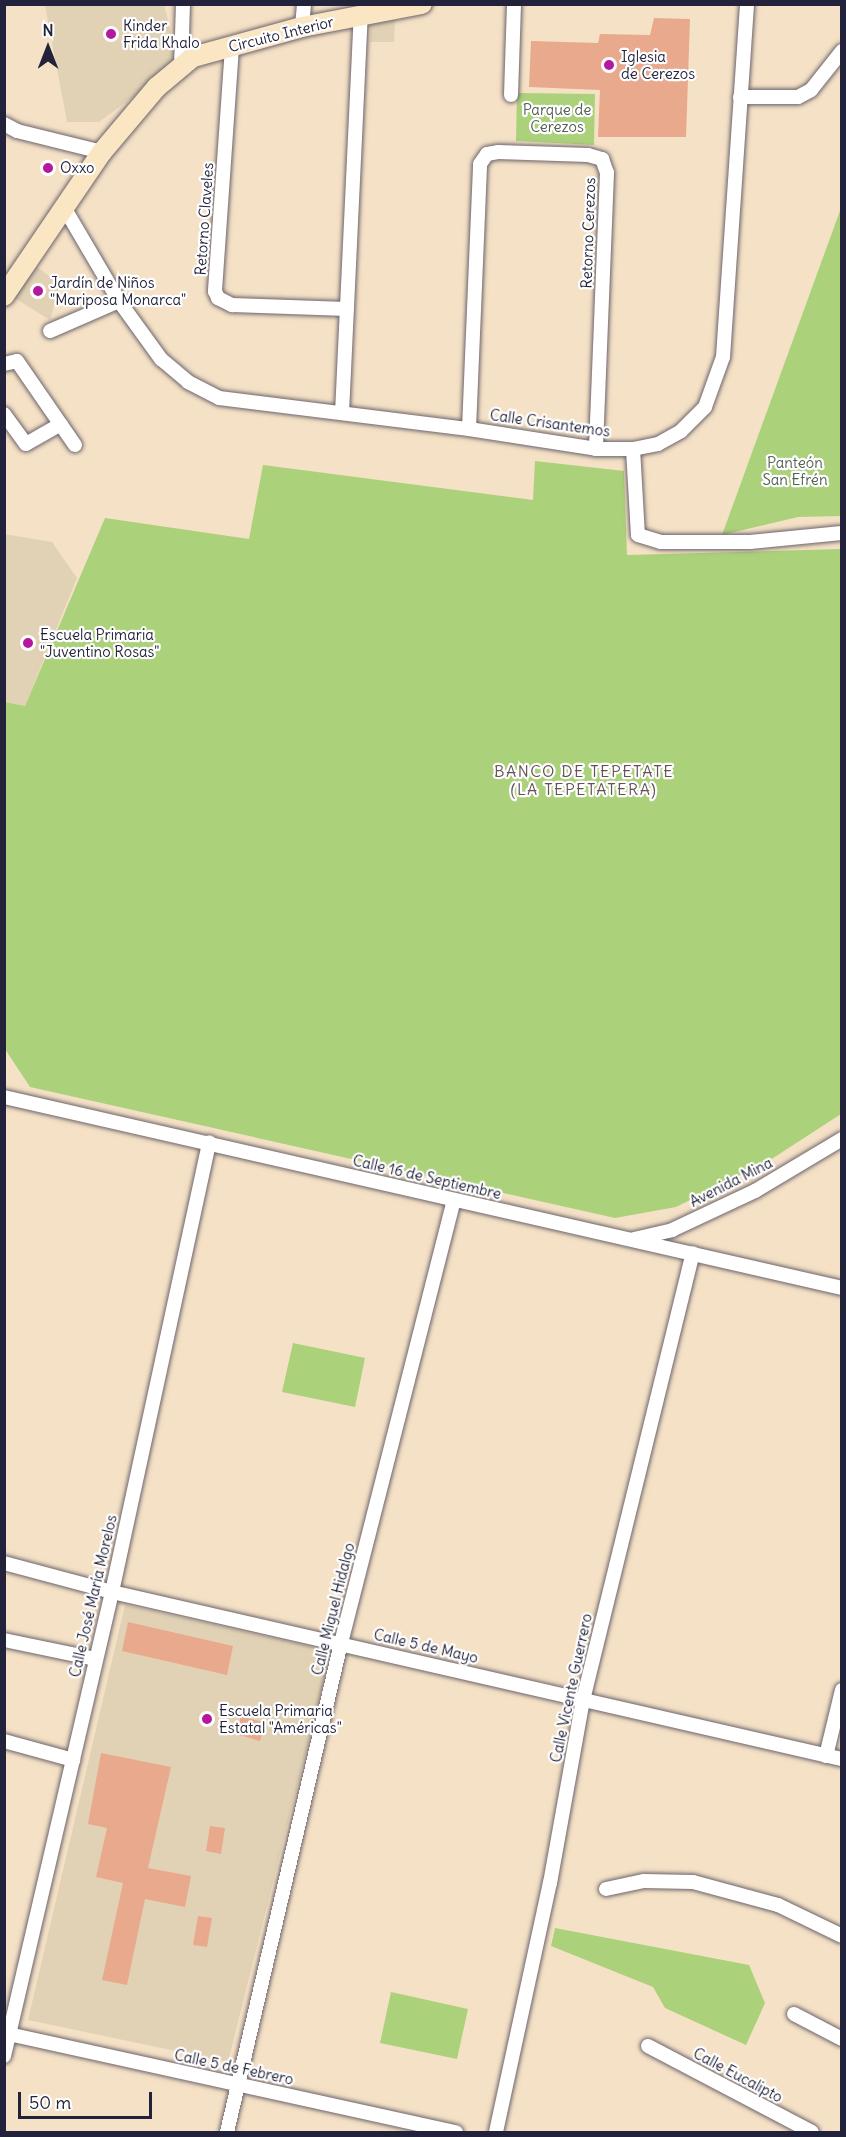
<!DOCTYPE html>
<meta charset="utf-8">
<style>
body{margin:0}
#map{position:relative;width:846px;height:2137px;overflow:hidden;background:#f5e1c6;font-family:Delius,sans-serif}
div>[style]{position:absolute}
.built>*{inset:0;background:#e2d2b5}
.green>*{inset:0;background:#acd17b}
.building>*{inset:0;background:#e8a98d}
.roads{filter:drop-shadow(0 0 2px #6c656c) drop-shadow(0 0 2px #6c656c)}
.street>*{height:14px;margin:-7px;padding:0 7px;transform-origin:7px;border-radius:7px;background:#fff}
.secondary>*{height:20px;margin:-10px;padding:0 10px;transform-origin:10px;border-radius:10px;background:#fbe6c4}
.dots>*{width:16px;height:16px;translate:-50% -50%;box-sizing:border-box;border:3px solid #fff;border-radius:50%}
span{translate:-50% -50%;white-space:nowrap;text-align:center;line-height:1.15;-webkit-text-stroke:4.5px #fff;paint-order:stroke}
.poi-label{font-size:15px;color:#22223b}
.left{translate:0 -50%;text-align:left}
.street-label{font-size:15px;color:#22223b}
.park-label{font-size:15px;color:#525f51}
.neighbourhood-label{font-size:16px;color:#675158;letter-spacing:1.5px}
.frame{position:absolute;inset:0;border:6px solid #22223b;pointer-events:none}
.north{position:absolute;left:18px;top:18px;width:60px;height:60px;-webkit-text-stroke:4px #fff;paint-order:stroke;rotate:0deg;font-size:16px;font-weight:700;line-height:24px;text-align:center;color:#22223b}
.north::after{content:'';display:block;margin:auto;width:21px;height:27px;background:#22223b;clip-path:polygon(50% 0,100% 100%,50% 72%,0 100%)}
.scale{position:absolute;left:18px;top:2092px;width:134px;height:27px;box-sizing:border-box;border:3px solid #22223b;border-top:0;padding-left:8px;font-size:18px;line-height:21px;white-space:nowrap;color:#22223b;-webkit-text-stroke:4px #fff;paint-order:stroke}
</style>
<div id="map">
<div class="built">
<div style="clip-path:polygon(45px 5px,164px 5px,179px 63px,99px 122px,67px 122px)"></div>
<div style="clip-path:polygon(395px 20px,394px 42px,370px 42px,371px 21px)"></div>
<div style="clip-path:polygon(37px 267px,60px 284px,50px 320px,13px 297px)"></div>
<div style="clip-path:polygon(4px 534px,52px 542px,77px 578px,25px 706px,5px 702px)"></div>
<div style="clip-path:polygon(125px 1605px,331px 1651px,228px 2062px,28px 2020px)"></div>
</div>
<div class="green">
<div style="clip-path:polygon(517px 93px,595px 94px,594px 145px,516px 141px)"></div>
<div style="clip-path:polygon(841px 208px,841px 516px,798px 517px,722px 535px)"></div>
<div style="clip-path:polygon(535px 461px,624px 471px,627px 555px,841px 549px,841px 1114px,767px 1162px,676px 1207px,615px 1218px,30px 1087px,5px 1049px,5px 702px,25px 706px,105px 518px,249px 539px,263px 465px,533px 500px)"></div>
<div style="clip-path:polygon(293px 1343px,365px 1358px,355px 1407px,282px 1392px)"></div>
<div style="clip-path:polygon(555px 1928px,749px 1965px,765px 2003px,746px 2045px,665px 2008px,653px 1987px,551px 1946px)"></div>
<div style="clip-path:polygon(391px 1992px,468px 2009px,457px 2059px,380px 2043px)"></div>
</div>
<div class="building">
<div style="clip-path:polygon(654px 18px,690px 19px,686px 137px,598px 137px,600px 90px,529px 87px,531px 41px,598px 43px,600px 34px,650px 35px)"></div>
<div style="clip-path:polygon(128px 1622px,233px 1646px,227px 1675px,122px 1651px)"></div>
<div style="clip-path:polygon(241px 1716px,265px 1723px,260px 1741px,236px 1734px)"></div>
<div style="clip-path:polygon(101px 1753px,171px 1767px,148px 1868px,191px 1876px,185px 1907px,145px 1899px,127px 1985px,102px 1980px,123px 1883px,96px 1877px,107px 1828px,88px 1824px)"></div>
<div style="clip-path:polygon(210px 1826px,225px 1828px,221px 1854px,206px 1851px)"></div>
<div style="clip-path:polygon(198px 1916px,212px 1918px,207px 1947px,193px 1945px)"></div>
</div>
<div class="roads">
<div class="street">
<div style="left:302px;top:27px;width:23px;rotate:-85deg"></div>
<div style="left:232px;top:47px;width:245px;rotate:94deg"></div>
<div style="left:215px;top:291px;width:8px;rotate:67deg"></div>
<div style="left:218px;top:298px;width:16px;rotate:27deg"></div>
<div style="left:232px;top:305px;width:115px;rotate:2deg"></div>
<div style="left:181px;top:67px;width:63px;rotate:-88.2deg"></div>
<div style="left:511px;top:95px;width:91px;rotate:-88.1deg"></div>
<div style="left:740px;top:97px;width:58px"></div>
<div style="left:798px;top:97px;width:15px;rotate:-28deg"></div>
<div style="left:811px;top:90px;width:50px;rotate:-51.5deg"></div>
<div style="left:4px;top:124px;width:15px;rotate:28deg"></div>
<div style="left:17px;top:131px;width:88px;rotate:13.9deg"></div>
<div style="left:65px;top:209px;width:107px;rotate:59.6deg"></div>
<div style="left:119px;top:301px;width:72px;rotate:54.1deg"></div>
<div style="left:161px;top:359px;width:35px;rotate:40deg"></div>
<div style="left:188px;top:382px;width:35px;rotate:27deg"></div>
<div style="left:219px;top:398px;width:252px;rotate:7.1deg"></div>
<div style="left:469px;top:429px;width:129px;rotate:8.9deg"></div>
<div style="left:596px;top:449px;width:37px"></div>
<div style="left:633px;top:449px;width:25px;rotate:-11deg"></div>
<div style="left:658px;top:444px;width:26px;rotate:-29deg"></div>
<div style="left:681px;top:431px;width:34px;rotate:-45deg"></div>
<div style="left:705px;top:407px;width:53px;rotate:-70.2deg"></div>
<div style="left:723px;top:357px;width:354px;rotate:-86.1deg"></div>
<div style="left:50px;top:331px;width:75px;rotate:-23.5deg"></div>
<div style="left:4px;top:364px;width:13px;rotate:-13deg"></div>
<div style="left:17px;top:361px;width:102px;rotate:55.4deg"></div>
<div style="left:342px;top:413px;width:397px;rotate:-87.3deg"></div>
<div style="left:4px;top:414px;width:37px;rotate:54deg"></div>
<div style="left:26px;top:444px;width:40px;rotate:-29.7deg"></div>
<div style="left:469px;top:429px;width:265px;rotate:-87.6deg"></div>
<div style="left:480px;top:164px;width:12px;rotate:-55deg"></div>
<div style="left:487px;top:154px;width:11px;rotate:-10deg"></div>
<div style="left:498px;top:152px;width:90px;rotate:1.9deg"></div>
<div style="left:588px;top:155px;width:15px;rotate:16deg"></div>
<div style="left:602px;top:159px;width:15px;rotate:70deg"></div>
<div style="left:607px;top:173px;width:276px;rotate:92.3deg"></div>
<div style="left:633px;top:449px;width:86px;rotate:86.7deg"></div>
<div style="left:638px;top:535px;width:24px;rotate:17deg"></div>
<div style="left:661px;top:542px;width:89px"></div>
<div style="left:750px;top:542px;width:92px;rotate:-5.6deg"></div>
<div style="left:4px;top:1097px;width:859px;rotate:12.84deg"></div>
<div style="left:634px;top:1239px;width:39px;rotate:-13deg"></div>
<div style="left:672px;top:1230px;width:92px;rotate:-25.2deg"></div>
<div style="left:755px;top:1191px;width:101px;rotate:-30.9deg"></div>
<div style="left:4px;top:1563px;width:112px;rotate:15deg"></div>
<div style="left:112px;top:1592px;width:749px;rotate:12.89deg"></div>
<div style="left:4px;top:1640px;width:94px;rotate:11.7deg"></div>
<div style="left:4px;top:1741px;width:72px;rotate:15.4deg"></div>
<div style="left:826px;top:1756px;width:68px;rotate:-76.4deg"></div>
<div style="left:606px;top:1889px;width:39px;rotate:-12deg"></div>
<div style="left:644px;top:1881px;width:49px;rotate:1.2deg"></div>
<div style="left:693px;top:1882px;width:88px;rotate:15.1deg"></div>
<div style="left:778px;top:1905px;width:71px;rotate:25.8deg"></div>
<div style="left:794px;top:2014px;width:54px;rotate:27.5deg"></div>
<div style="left:4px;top:2033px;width:463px;rotate:12.4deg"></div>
<div style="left:648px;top:2046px;width:185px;rotate:27.7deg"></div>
<div style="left:4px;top:2056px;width:476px;rotate:-76.9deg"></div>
<div style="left:112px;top:1592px;width:460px;rotate:-77.8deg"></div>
<div style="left:227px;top:2132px;width:502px;rotate:-76.88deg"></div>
<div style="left:341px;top:1643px;width:456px;rotate:-75.7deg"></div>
<div style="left:496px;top:2132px;width:255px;rotate:-77.8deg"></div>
<div style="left:550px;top:1883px;width:186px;rotate:-79.8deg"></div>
<div style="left:583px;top:1700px;width:460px;rotate:-76.2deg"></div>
</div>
<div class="secondary">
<div style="left:4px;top:296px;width:174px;rotate:-55.8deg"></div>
<div style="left:102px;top:152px;width:85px;rotate:-49.8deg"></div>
<div style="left:157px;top:87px;width:47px;rotate:-39.8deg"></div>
<div style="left:193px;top:57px;width:113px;rotate:-15.4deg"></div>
<div style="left:302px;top:27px;width:122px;rotate:-10.9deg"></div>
</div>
</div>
<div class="dots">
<div style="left:111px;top:34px;background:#b5179e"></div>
<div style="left:609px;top:65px;background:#b5179e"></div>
<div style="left:48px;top:168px;background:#b5179e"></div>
<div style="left:38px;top:291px;background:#b5179e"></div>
<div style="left:28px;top:643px;background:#b5179e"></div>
<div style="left:207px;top:1719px;background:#b5179e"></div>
</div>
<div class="poi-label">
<span class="left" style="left:123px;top:34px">Kinder<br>Frida Khalo</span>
<span class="left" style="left:621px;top:65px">Iglesia<br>de Cerezos</span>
<span class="left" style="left:60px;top:168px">Oxxo</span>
<span class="left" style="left:50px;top:291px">Jardín de Niños<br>"Mariposa Monarca"</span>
<span class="left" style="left:40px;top:643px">Escuela Primaria<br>"Juventino Rosas"</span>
<span class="left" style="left:219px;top:1719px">Escuela Primaria<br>Estatal "Américas"</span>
</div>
<div class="street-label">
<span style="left:281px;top:34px;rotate:-14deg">Circuito Interior</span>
<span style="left:204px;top:219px;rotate:-86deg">Retorno Claveles</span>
<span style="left:588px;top:233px;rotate:-88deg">Retorno Cerezos</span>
<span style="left:550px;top:423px;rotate:8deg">Calle Crisantemos</span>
<span style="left:427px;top:1177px;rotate:13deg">Calle 16 de Septiembre</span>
<span style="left:731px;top:1182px;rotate:-27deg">Avenida Mina</span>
<span style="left:93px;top:1596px;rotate:-77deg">Calle José María Morelos</span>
<span style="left:333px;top:1609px;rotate:-76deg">Calle Miguel Hidalgo</span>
<span style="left:426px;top:1646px;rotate:13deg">Calle 5 de Mayo</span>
<span style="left:571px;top:1688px;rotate:-78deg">Calle Vicente Guerrero</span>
<span style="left:234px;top:2067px;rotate:12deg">Calle 5 de Febrero</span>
<span style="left:738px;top:2075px;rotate:28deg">Calle Eucalipto</span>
</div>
<div class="park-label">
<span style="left:557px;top:118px">Parque de<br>Cerezos</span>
<span style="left:795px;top:471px">Panteón<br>San Efrén</span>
</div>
<div class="neighbourhood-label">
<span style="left:584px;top:780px">BANCO DE TEPETATE<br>(LA TEPETATERA)</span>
</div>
<div class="frame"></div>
<div class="north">N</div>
<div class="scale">50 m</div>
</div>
